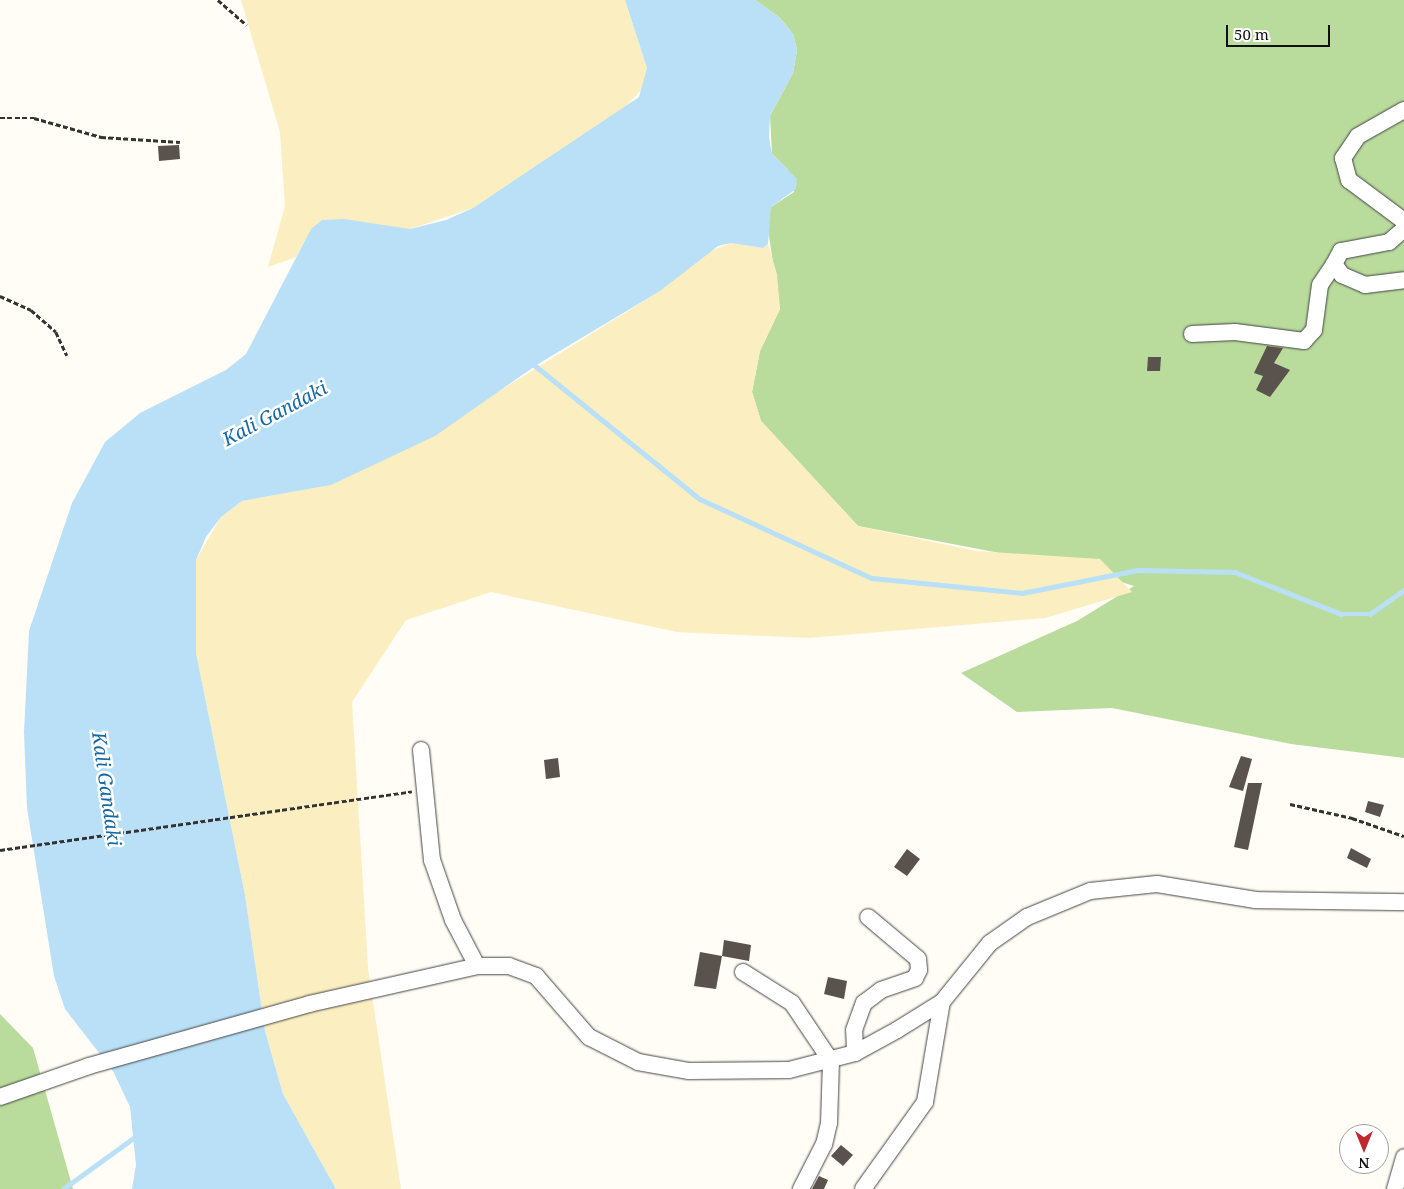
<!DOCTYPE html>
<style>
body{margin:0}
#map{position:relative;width:1404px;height:1189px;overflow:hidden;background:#fffdf5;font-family:"Noto Serif",serif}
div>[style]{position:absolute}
.forest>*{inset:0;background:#b9dc9c}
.sand>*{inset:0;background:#fbeec1}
.water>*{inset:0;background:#b9e0f7}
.stream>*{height:4.5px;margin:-2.25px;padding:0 2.25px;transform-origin:2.25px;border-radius:2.25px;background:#b9e0f7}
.building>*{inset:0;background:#5a524d}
.path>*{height:2.5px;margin-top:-1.25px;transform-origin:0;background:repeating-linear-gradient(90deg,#333 0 5px,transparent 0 7.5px)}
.roads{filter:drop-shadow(0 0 1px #444) drop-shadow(0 0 1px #444)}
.minor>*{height:16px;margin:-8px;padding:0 8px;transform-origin:8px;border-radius:8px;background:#fff}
span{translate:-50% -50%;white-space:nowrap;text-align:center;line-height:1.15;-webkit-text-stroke:5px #fff;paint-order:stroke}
.water-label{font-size:19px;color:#1768a6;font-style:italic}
.north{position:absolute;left:1339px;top:1124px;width:50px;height:50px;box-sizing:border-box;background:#fff;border:1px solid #a0a0a0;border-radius:50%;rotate:180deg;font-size:14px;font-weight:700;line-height:20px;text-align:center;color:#111}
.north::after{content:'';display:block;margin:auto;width:18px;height:22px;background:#c4262e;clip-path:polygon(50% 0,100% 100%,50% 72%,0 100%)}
.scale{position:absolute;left:1226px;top:25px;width:104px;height:22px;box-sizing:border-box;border:2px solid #111;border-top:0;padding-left:6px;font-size:15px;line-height:18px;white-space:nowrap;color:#111;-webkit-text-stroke:4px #fff;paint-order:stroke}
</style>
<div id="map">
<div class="forest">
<div style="clip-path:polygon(755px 0,1404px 0,1404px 758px,1291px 744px,1112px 708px,1017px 712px,961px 673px,1077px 621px,1134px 586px,1073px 567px,858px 526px,761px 421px,752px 392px,760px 351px,780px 309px,767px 223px,771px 207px,794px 192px,788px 170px,772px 154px,770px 116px,793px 73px,797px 50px,793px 34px,780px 18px)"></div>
<div style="clip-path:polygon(0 1014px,33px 1048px,73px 1189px,0 1189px)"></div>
</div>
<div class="sand">
<div style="clip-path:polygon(241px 0,625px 0,647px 68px,646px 85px,618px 114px,473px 208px,410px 229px,311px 229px,296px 257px,268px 267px,285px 206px,280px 132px)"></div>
<div style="clip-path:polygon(731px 243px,763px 248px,768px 244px,777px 274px,780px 309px,760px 351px,752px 392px,761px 421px,858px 526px,976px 551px,1100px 559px,1132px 592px,1045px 618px,809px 638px,677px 632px,491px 592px,406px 620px,352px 702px,368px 968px,401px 1189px,336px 1189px,283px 1094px,265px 1031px,245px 895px,196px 653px,196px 560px,221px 517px,242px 501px,331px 485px,506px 387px,660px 291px,706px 253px)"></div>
</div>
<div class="water">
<div style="clip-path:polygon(625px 0,755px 0,780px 18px,793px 34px,797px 50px,793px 73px,770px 116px,769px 137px,772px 154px,797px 179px,796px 189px,771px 207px,768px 244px,763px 248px,731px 243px,718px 246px,660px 291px,538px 364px,435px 436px,331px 485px,242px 501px,221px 517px,206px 537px,196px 560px,196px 653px,245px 895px,265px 1031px,283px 1094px,336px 1189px,132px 1189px,136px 1165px,130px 1107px,113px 1071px,65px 1009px,54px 976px,27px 808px,24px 732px,29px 631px,72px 503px,105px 442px,140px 413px,226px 370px,246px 354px,311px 229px,322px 220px,344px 219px,410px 229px,446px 220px,473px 208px,639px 97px,647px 68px)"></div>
</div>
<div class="stream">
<div style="left:532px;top:363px;width:216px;rotate:39deg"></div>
<div style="left:700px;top:499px;width:189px;rotate:24.7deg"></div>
<div style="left:872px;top:578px;width:151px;rotate:5.7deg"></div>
<div style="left:1022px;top:593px;width:118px;rotate:-11.2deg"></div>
<div style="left:1138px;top:570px;width:97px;rotate:1.2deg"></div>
<div style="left:1235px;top:572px;width:114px;rotate:21.6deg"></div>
<div style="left:1341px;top:614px;width:29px"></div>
<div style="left:1370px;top:614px;width:42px;rotate:-35.2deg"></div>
<div style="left:63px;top:1189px;width:94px;rotate:-35.9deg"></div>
</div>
<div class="building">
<div style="clip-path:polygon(179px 145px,180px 159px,159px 161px,158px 146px)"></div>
<div style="clip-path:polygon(1267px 346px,1283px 348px,1274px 363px,1290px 370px,1270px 397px,1256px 390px,1263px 376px,1254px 373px)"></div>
<div style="clip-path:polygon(1148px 357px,1161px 357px,1160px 371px,1147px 371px)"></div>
<div style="clip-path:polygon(1241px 756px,1252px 759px,1243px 791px,1229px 787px)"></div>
<div style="clip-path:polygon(558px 758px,560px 777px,546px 779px,544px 760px)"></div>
<div style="clip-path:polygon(1248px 783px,1262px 783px,1248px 850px,1234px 847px)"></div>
<div style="clip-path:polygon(1368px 801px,1384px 805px,1380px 817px,1365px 812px)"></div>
<div style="clip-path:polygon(1351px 848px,1371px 859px,1367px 868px,1347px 858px)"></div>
<div style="clip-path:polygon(907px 849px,920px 859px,907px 876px,894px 867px)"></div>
<div style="clip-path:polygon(724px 940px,751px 945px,749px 961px,722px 956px)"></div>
<div style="clip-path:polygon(700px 952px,722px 956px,716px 989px,694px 986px)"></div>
<div style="clip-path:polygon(828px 977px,847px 981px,844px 999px,824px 994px)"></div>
<div style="clip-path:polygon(841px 1145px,853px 1155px,843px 1166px,831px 1156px)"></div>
<div style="clip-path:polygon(819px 1176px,828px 1180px,824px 1189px,812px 1189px)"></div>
</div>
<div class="path">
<div style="left:218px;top:0;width:38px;rotate:41deg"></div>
<div style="left:0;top:118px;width:34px"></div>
<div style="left:34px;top:118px;width:70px;rotate:15.8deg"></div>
<div style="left:101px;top:137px;width:79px;rotate:3.6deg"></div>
<div style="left:0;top:296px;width:34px;rotate:24deg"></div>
<div style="left:31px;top:310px;width:33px;rotate:41deg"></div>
<div style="left:56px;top:332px;width:26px;rotate:65deg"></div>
<div style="left:1290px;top:804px;width:64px;rotate:12.7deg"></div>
<div style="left:1352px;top:818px;width:55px;rotate:19.1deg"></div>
<div style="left:0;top:850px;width:416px;rotate:-8.1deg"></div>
</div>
<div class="roads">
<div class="minor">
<div style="left:1404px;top:110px;width:53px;rotate:150.5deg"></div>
<div style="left:1358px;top:136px;width:27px;rotate:124deg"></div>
<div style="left:1343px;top:158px;width:23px;rotate:75deg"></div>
<div style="left:1349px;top:180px;width:69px;rotate:36.7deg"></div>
<div style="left:1404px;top:229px;width:20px;rotate:139deg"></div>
<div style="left:1389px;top:242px;width:49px;rotate:169.4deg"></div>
<div style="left:1341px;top:251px;width:15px;rotate:118deg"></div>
<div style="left:1334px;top:264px;width:14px;rotate:54deg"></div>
<div style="left:1342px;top:275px;width:25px;rotate:23deg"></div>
<div style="left:1365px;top:285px;width:39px;rotate:-7deg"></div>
<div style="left:1192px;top:334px;width:43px;rotate:-2.7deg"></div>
<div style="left:1235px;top:332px;width:70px;rotate:7.4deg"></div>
<div style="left:1304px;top:341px;width:15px;rotate:-48deg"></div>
<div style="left:1314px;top:330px;width:45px;rotate:-82.4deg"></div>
<div style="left:1320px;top:285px;width:25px;rotate:-56deg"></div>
<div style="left:421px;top:750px;width:111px;rotate:84.3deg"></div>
<div style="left:432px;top:860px;width:64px;rotate:70.7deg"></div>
<div style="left:453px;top:920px;width:52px;rotate:62.4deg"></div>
<div style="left:743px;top:972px;width:58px;rotate:32.3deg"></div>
<div style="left:792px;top:1003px;width:70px;rotate:56.1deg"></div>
<div style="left:831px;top:1061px;width:62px;rotate:91.8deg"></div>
<div style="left:829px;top:1123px;width:22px;rotate:103deg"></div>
<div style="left:824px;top:1144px;width:51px;rotate:117.1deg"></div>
<div style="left:855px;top:1053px;width:23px;rotate:-92deg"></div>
<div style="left:854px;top:1030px;width:29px;rotate:-70deg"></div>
<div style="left:864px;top:1003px;width:21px;rotate:-37deg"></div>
<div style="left:881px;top:990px;width:36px;rotate:-19deg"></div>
<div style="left:915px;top:978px;width:9px;rotate:-63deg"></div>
<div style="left:919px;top:970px;width:11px;rotate:-95deg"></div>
<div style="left:918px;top:959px;width:65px;rotate:-140deg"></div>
<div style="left:0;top:1097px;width:94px;rotate:-19.2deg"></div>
<div style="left:89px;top:1066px;width:229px;rotate:-15.7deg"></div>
<div style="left:309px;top:1004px;width:172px;rotate:-12.7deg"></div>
<div style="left:477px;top:966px;width:32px"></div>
<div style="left:509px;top:966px;width:29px;rotate:20deg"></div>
<div style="left:536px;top:976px;width:81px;rotate:49deg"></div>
<div style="left:589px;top:1037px;width:55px;rotate:27deg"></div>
<div style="left:638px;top:1062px;width:52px;rotate:10deg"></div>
<div style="left:689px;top:1071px;width:100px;rotate:-0.6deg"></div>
<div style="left:789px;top:1070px;width:68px;rotate:-14.4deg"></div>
<div style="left:855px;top:1053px;width:48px;rotate:-28.7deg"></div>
<div style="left:897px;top:1030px;width:53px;rotate:-31.9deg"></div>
<div style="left:942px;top:1002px;width:76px;rotate:-50.9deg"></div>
<div style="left:990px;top:943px;width:45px;rotate:-35.1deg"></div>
<div style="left:1027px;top:917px;width:68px;rotate:-22.4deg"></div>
<div style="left:1090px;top:891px;width:67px;rotate:-6deg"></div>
<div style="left:1157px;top:884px;width:100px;rotate:9.2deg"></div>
<div style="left:1256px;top:900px;width:148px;rotate:0.8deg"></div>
<div style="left:863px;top:1189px;width:107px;rotate:-54.5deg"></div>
<div style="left:925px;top:1102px;width:101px;rotate:-80.4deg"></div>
<div style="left:1395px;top:1189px;width:33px;rotate:-74deg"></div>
</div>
</div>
<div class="water-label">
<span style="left:275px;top:414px;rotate:-28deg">Kali Gandaki</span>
<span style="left:106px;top:789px;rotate:82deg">Kali Gandaki</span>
</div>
<div class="north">N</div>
<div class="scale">50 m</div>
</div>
